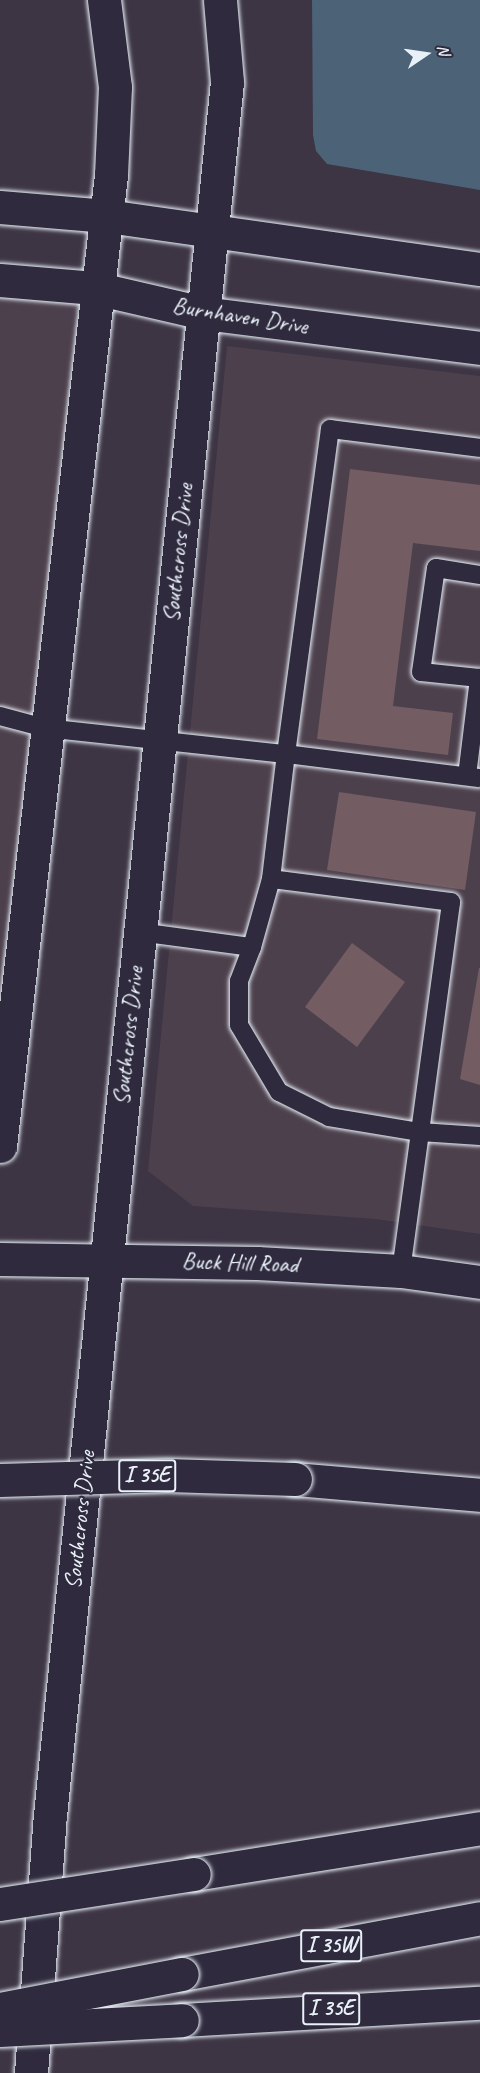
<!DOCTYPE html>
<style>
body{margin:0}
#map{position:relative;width:480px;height:2073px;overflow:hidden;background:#3d3444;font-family:Caveat,sans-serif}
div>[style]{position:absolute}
.built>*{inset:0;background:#4d404d}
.water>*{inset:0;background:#4c6277}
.building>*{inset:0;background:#735c62}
.roads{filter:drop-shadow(0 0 2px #e8f1f8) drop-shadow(0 0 2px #e8f1f8)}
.lane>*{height:18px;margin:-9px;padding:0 9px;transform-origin:9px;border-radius:9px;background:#2f2a3d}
.secondary>*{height:33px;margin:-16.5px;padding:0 16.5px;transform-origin:16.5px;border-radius:16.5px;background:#2f2a3d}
.highway>*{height:33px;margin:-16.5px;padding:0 16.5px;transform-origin:16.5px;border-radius:16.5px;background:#2f2a3d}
.bridges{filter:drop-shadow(0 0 2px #e8f1f8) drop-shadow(0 0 2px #e8f1f8)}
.highway-bridge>*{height:33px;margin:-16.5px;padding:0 16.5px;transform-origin:16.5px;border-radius:16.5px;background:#2f2a3d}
span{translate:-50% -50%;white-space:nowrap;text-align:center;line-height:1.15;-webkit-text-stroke:4.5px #2f2a3d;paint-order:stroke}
.shield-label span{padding:2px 4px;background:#2f2a3d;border:2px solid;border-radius:4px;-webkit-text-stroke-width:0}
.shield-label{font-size:22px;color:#e8f1f8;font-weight:700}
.street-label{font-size:24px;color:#e8f1f8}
.north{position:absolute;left:396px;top:24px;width:60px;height:60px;-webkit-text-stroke:4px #2f2a3d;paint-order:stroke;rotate:77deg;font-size:16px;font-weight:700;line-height:24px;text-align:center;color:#e8f1f8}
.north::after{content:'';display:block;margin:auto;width:21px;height:27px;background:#e8f1f8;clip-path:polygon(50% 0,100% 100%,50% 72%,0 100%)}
</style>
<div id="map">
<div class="built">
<div style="clip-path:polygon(0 280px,95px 288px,0 1147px)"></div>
<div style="clip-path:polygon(227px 346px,480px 376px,480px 1234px,376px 1219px,193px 1206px,148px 1171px)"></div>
</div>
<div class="water">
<div style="clip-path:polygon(312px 0,480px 0,480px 190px,327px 164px,316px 151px,313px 135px)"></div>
</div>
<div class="building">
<div style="clip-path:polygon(350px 469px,480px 485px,480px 551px,413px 543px,393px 706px,453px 713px,448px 755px,317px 739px)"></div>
<div style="clip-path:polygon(339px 792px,476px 812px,465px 890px,327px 870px)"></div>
<div style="clip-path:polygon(352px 943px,405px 982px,357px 1047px,305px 1007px)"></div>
<div style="clip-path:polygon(479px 968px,480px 968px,480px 1085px,460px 1079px)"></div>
</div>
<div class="roads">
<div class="lane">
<div style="left:0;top:716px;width:47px;rotate:14.9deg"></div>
<div style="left:45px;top:728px;width:242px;rotate:6.2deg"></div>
<div style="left:286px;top:754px;width:328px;rotate:-82.3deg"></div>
<div style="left:330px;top:429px;width:151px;rotate:7.2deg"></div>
<div style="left:467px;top:776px;width:99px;rotate:-83deg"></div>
<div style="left:479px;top:678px;width:58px;rotate:-174.1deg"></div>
<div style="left:421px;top:672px;width:105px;rotate:-81.8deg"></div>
<div style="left:436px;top:568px;width:45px;rotate:9deg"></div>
<div style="left:139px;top:932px;width:114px;rotate:7.6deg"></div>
<div style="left:252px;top:947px;width:71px;rotate:-74.4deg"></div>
<div style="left:252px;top:947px;width:36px;rotate:111deg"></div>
<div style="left:239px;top:981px;width:44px;rotate:90deg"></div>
<div style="left:239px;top:1025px;width:78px;rotate:59.2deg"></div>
<div style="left:279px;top:1092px;width:56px;rotate:26.6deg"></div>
<div style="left:329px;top:1117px;width:92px;rotate:9.4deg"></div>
<div style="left:420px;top:1132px;width:232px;rotate:-82.3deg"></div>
<div style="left:451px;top:902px;width:181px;rotate:-172.7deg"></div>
<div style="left:271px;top:879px;width:126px;rotate:-83.2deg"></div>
<div style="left:286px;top:754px;width:195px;rotate:7.1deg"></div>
<div style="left:401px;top:1271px;width:140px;rotate:-82.2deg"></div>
<div style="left:420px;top:1132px;width:60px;rotate:3.8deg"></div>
</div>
<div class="secondary">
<div style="left:0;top:207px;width:107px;rotate:4.8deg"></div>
<div style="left:107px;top:216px;width:377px;rotate:8.1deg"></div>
<div style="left:0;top:280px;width:95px;rotate:4.8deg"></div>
<div style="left:95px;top:288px;width:111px;rotate:13deg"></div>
<div style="left:203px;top:313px;width:279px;rotate:7.2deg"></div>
<div style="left:0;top:1146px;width:977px;rotate:-83.48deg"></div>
<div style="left:111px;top:175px;width:88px;rotate:-87.4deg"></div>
<div style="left:115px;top:87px;width:88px;rotate:-97.2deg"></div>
<div style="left:0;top:1259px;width:257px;rotate:0.9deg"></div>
<div style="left:257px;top:1263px;width:144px;rotate:3.2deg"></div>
<div style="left:401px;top:1271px;width:80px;rotate:7.9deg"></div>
<div style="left:31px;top:2073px;width:249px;rotate:-85.8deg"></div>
<div style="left:49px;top:1825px;width:1752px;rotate:-84.17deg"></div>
<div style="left:227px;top:82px;width:82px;rotate:-94.9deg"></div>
</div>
<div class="highway">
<div style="left:295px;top:1479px;width:186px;rotate:4.9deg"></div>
<div style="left:194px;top:1874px;width:290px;rotate:-9.1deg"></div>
<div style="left:182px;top:1974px;width:303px;rotate:-10.6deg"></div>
<div style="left:182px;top:2020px;width:298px;rotate:-3.3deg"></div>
</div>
</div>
<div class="bridges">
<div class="highway-bridge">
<div style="left:0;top:1480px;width:167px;rotate:-1.7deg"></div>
<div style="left:167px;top:1475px;width:128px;rotate:1.8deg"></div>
<div style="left:0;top:1904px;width:196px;rotate:-8.8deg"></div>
<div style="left:0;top:2009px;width:185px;rotate:-10.9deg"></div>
<div style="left:0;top:2030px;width:182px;rotate:-3.1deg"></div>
</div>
</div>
<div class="shield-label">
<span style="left:147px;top:1476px">I 35E</span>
<span style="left:331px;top:1946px">I 35W</span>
<span style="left:331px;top:2009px">I 35E</span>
</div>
<div class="street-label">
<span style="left:240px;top:316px;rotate:9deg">Burnhaven Drive</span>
<span style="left:178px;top:553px;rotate:-84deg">Southcross Drive</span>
<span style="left:128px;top:1036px;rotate:-84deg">Southcross Drive</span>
<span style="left:240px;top:1263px;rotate:2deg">Buck Hill Road</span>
<span style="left:80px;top:1520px;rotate:-84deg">Southcross Drive</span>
</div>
<div class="north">N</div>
</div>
